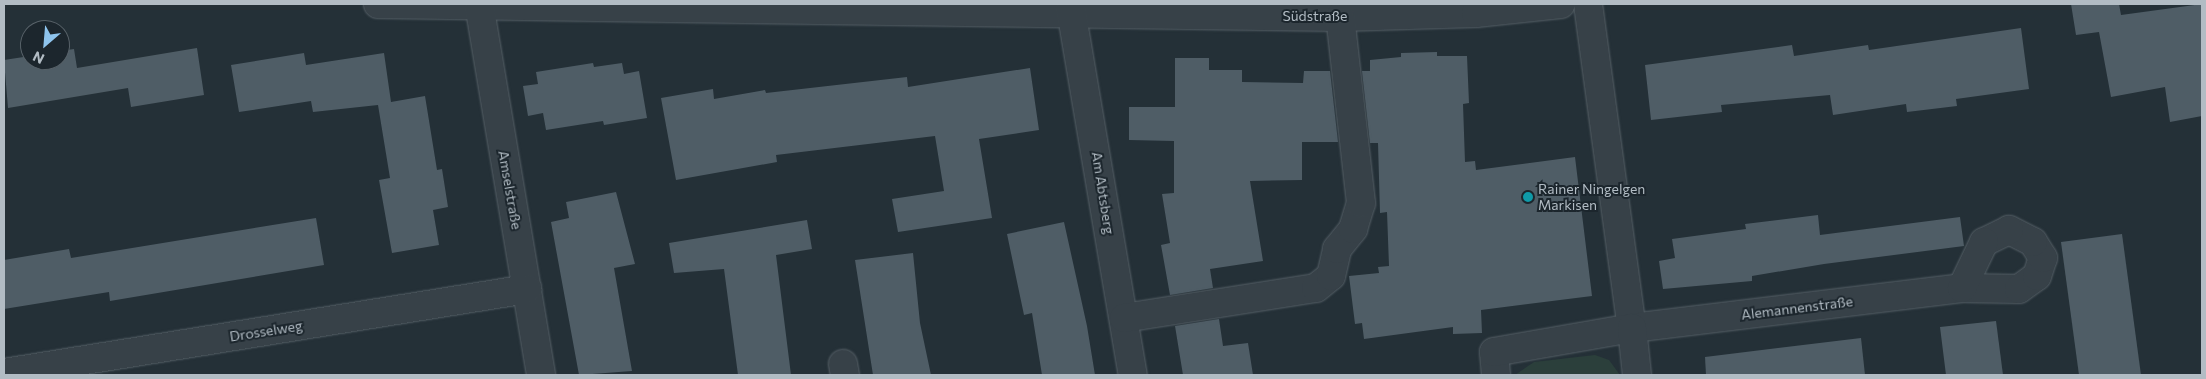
<!DOCTYPE html>
<meta charset="utf-8">
<style>
body{margin:0}
#map{position:relative;width:2206px;height:379px;overflow:hidden;background:#243037;font-family:Commissioner,sans-serif}
div>[style]{position:absolute}
.green>*{inset:0;background:#2b3f3b}
.building>*{inset:0;background:#4f5d66}
.roads{filter:drop-shadow(0 0 1px #555f66) drop-shadow(0 0 1px #555f66)}
.minor>*{height:28px;margin:-14px;padding:0 14px;transform-origin:14px;border-radius:14px;background:#374148}
.dots>*{width:14px;height:14px;translate:-50% -50%;box-sizing:border-box;border:2px solid #1c262d;border-radius:50%}
span{translate:-50% -50%;white-space:nowrap;text-align:center;line-height:1.15;-webkit-text-stroke:4px #1c262d;paint-order:stroke}
.street-label{font-size:14px;color:#b2bcc4}
.poi-label{font-size:14px;color:#b2bcc4}
.left{translate:0 -50%;text-align:left}
.frame{position:absolute;inset:0;border:5px solid #b2bcc4;pointer-events:none}
.north{position:absolute;left:20px;top:20px;width:50px;height:50px;box-sizing:border-box;background:#1c262d;border:1px solid #586269;border-radius:50%;rotate:207deg;font-size:14px;font-weight:700;line-height:20px;text-align:center;color:#b2bcc4}
.north::after{content:'';display:block;margin:auto;width:18px;height:22px;background:#8ec4ed;clip-path:polygon(50% 0,100% 100%,50% 72%,0 100%)}
</style>
<div id="map">
<div class="green">
<div style="clip-path:polygon(1595px 355px,1609px 360px,1620px 375px,1515px 375px,1534px 362px)"></div>
</div>
<div class="building">
<div style="clip-path:polygon(2071px 4px,2119px 4px,2121px 15px,2202px 4px,2202px 116px,2170px 122px,2165px 87px,2111px 97px,2099px 32px,2076px 35px)"></div>
<div style="clip-path:polygon(2021px 28px,2029px 89px,1956px 99px,1957px 106px,1907px 112px,1906px 104px,1833px 115px,1830px 95px,1721px 105px,1722px 112px,1651px 120px,1645px 65px,1792px 45px,1794px 56px,1868px 45px,1869px 50px)"></div>
<div style="clip-path:polygon(197px 48px,204px 95px,131px 107px,128px 88px,8px 108px,4px 60px,30px 56px,30px 60px,60px 60px,60px 51px,74px 49px,77px 68px)"></div>
<div style="clip-path:polygon(1437px 52px,1437px 56px,1467px 56px,1469px 103px,1463px 104px,1465px 162px,1475px 161px,1476px 170px,1575px 157px,1592px 296px,1481px 310px,1482px 333px,1453px 334px,1453px 327px,1364px 339px,1362px 323px,1355px 324px,1349px 276px,1379px 273px,1378px 267px,1389px 266px,1387px 212px,1380px 213px,1378px 143px,1370px 143px,1362px 71px,1370px 71px,1370px 60px,1401px 57px,1401px 53px)"></div>
<div style="clip-path:polygon(304px 53px,306px 65px,384px 53px,391px 102px,425px 96px,437px 170px,442px 169px,448px 207px,433px 210px,439px 245px,392px 253px,379px 180px,390px 178px,378px 105px,313px 112px,311px 101px,239px 112px,231px 65px)"></div>
<div style="clip-path:polygon(1175px 58px,1209px 58px,1209px 70px,1242px 70px,1242px 82px,1303px 83px,1304px 71px,1330px 71px,1338px 142px,1302px 142px,1302px 180px,1250px 181px,1263px 261px,1210px 269px,1213px 288px,1170px 295px,1161px 245px,1170px 243px,1162px 194px,1174px 193px,1174px 141px,1129px 140px,1129px 107px,1175px 107px)"></div>
<div style="clip-path:polygon(593px 63px,594px 67px,622px 63px,624px 74px,639px 71px,647px 118px,604px 125px,603px 121px,546px 130px,543px 113px,528px 116px,523px 86px,538px 84px,536px 72px)"></div>
<div style="clip-path:polygon(1030px 68px,1039px 130px,979px 139px,992px 218px,898px 232px,892px 199px,944px 191px,935px 136px,776px 155px,777px 162px,676px 180px,661px 98px,713px 89px,714px 99px,765px 90px,766px 93px,907px 77px,908px 87px)"></div>
<div style="clip-path:polygon(616px 192px,635px 264px,614px 268px,632px 371px,579px 375px,551px 222px,569px 218px,566px 202px)"></div>
<div style="clip-path:polygon(1818px 215px,1820px 235px,1960px 217px,1964px 246px,1824px 264px,1752px 276px,1752px 281px,1663px 289px,1659px 261px,1675px 258px,1672px 239px,1746px 229px,1745px 224px)"></div>
<div style="clip-path:polygon(316px 218px,324px 265px,110px 301px,109px 292px,4px 309px,4px 260px,69px 249px,71px 258px)"></div>
<div style="clip-path:polygon(807px 220px,812px 249px,776px 255px,791px 375px,738px 375px,724px 269px,674px 273px,669px 243px)"></div>
<div style="clip-path:polygon(1064px 222px,1087px 326px,1095px 375px,1042px 375px,1032px 313px,1024px 315px,1007px 234px)"></div>
<div style="clip-path:polygon(2122px 234px,2141px 375px,2079px 375px,2061px 242px)"></div>
<div style="clip-path:polygon(913px 253px,920px 323px,931px 375px,873px 375px,855px 260px)"></div>
<div style="clip-path:polygon(1219px 319px,1223px 346px,1248px 343px,1253px 375px,1183px 375px,1175px 326px)"></div>
<div style="clip-path:polygon(1996px 321px,2003px 375px,1946px 375px,1940px 327px)"></div>
<div style="clip-path:polygon(1861px 338px,1865px 375px,1706px 375px,1705px 357px)"></div>
</div>
<div class="roads">
<div class="minor">
<div style="left:378px;top:4px;width:962px;rotate:0.77deg"></div>
<div style="left:1340px;top:17px;width:136px;rotate:-1.7deg"></div>
<div style="left:1476px;top:13px;width:85px;rotate:-6deg"></div>
<div style="left:479px;top:4px;width:376px;rotate:80.5deg"></div>
<div style="left:1070px;top:4px;width:376px;rotate:80.4deg"></div>
<div style="left:1588px;top:4px;width:327px;rotate:82.3deg"></div>
<div style="left:1632px;top:328px;width:332px;rotate:-6.9deg"></div>
<div style="left:1962px;top:288px;width:57px;rotate:1deg"></div>
<div style="left:2019px;top:289px;width:22px;rotate:-36deg"></div>
<div style="left:2037px;top:276px;width:19px;rotate:-72deg"></div>
<div style="left:2043px;top:258px;width:19px;rotate:-122deg"></div>
<div style="left:2033px;top:242px;width:27px;rotate:-153deg"></div>
<div style="left:2009px;top:230px;width:28px;rotate:154deg"></div>
<div style="left:1984px;top:242px;width:51px;rotate:115.6deg"></div>
<div style="left:1124px;top:318px;width:194px;rotate:-8.9deg"></div>
<div style="left:1316px;top:288px;width:19px;rotate:-39deg"></div>
<div style="left:1331px;top:276px;width:28px;rotate:-77deg"></div>
<div style="left:1337px;top:249px;width:26px;rotate:-51deg"></div>
<div style="left:1353px;top:229px;width:27px;rotate:-73deg"></div>
<div style="left:1361px;top:203px;width:187px;rotate:-96.4deg"></div>
<div style="left:843px;top:364px;width:11px;rotate:80deg"></div>
<div style="left:4px;top:373px;width:530px;rotate:-9.12deg"></div>
<div style="left:1496px;top:375px;width:23px;rotate:-95deg"></div>
<div style="left:1494px;top:352px;width:140px;rotate:-9.9deg"></div>
<div style="left:1632px;top:328px;width:47px;rotate:83.9deg"></div>
</div>
</div>
<div class="dots">
<div style="left:1528px;top:197px;background:#0f9aa8"></div>
</div>
<div class="street-label">
<span style="left:1315px;top:16px">Südstraße</span>
<span style="left:510px;top:190px;rotate:80deg">Amselstraße</span>
<span style="left:1103px;top:193px;rotate:81deg">Am Abtsberg</span>
<span style="left:1797px;top:308px;rotate:-7deg">Alemannenstraße</span>
<span style="left:266px;top:331px;rotate:-9deg">Drosselweg</span>
</div>
<div class="poi-label">
<span class="left" style="left:1538px;top:197px">Rainer Ningelgen<br>Markisen</span>
</div>
<div class="frame"></div>
<div class="north">N</div>
</div>
